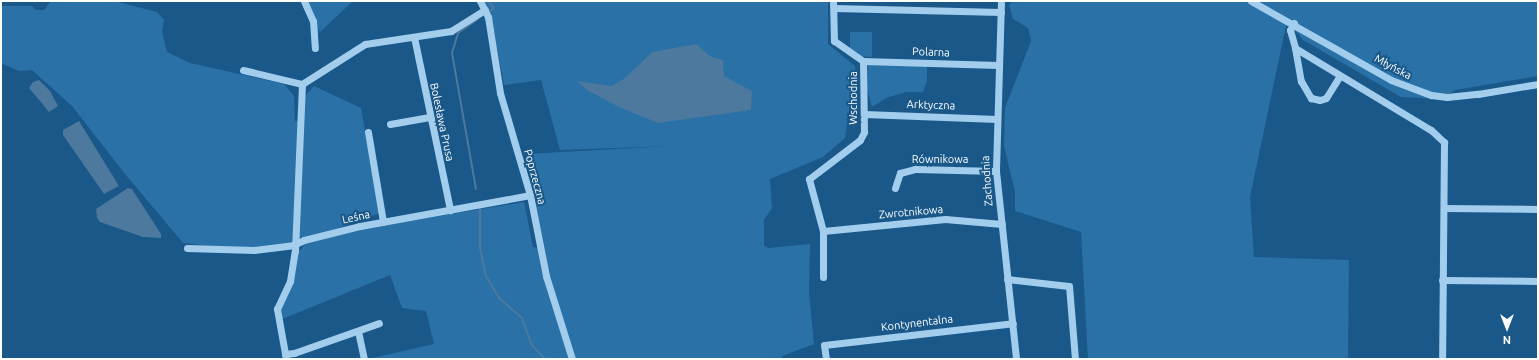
<!DOCTYPE html>
<meta charset="utf-8">
<style>
body{margin:0}
#map{position:relative;width:1539px;height:360px;overflow:hidden;background:#195889;font-family:Ubuntu,sans-serif}
div>[style]{position:absolute}
.green>*{inset:0;background:#2971a6}
.water>*{inset:0;background:#4c799d}
.stream>*{height:2px;margin:-1px;padding:0 1px;transform-origin:1px;border-radius:1px;background:#4c799d}
.minor>*{height:7px;margin:-3.5px;padding:0 3.5px;transform-origin:3.5px;border-radius:3.5px;background:#a2cded}
span{translate:-50% -50%;white-space:nowrap;text-align:center;line-height:1.15;-webkit-text-stroke:4px #195889;paint-order:stroke}
.street-label{font-size:11px;color:#fff}
.frame{position:absolute;inset:0;border:2px solid #fff;pointer-events:none}
.north{position:absolute;left:1487px;top:308px;width:40px;height:40px;-webkit-text-stroke:3px #195889;paint-order:stroke;rotate:180deg;font-size:11px;font-weight:700;line-height:16px;text-align:center;color:#fff}
.north::after{content:'';display:block;margin:auto;width:14px;height:18px;background:#fff;clip-path:polygon(50% 0,100% 100%,50% 72%,0 100%)}
</style>
<div id="map">
<div class="green">
<div style="clip-path:polygon(51px 1px,114px 1px,157px 12px,164px 20px,162px 31px,167px 52px,190px 63px,284px 84px,294px 96px,295px 121px,301px 122px,305px 96px,314px 86px,361px 108px,380px 213px,293px 245px,240px 250px,183px 243px,125px 174px,72px 106px,32px 70px,19px 71px,1px 63px,1px 6px,32px 6px,36px 10px,44px 10px)"></div>
<div style="clip-path:polygon(305px 1px,353px 1px,319px 33px,322px 23px,318px 33px)"></div>
<div style="clip-path:polygon(484px 1px,828px 1px,828px 44px,855px 66px,858px 96px,850px 102px,845px 138px,823px 157px,770px 179px,772px 208px,764px 220px,764px 245px,768px 248px,810px 244px,809px 292px,814px 344px,782px 356px,782px 359px,368px 359px,434px 344px,426px 311px,402px 308px,390px 275px,280px 320px,281px 307px,299px 252px,304px 245px,361px 229px,524px 202px,533px 247px,542px 248px,526px 154px,669px 146px,560px 150px,541px 80px,504px 85px,491px 15px)"></div>
<div style="clip-path:polygon(1013px 1px,1538px 1px,1538px 76px,1455px 90px,1441px 99px,1401px 97px,1303px 40px,1287px 21px,1250px 197px,1254px 257px,1349px 260px,1348px 359px,1088px 359px,1081px 232px,1015px 211px,1015px 192px,1004px 146px,1005px 108px,1031px 41px,1028px 28px,1013px 19px,1009px 5px)"></div>
<div style="clip-path:polygon(850px 32px,872px 32px,872px 57px,857px 56px,850px 51px)"></div>
<div style="clip-path:polygon(868px 64px,927px 66px,927px 80px,923px 92px,906px 92px,886px 98px,872px 107px,867px 89px)"></div>
</div>
<div class="water">
<div style="clip-path:polygon(696px 44px,710px 56px,723px 60px,724px 76px,752px 91px,751px 110px,658px 123px,619px 107px,587px 90px,577px 81px,612px 86px,625px 78px,652px 52px)"></div>
<div style="clip-path:polygon(39px 80px,50px 91px,58px 106px,49px 112px,29px 88px,33px 82px)"></div>
<div style="clip-path:polygon(79px 121px,119px 186px,104px 194px,63px 135px,63px 130px)"></div>
<div style="clip-path:polygon(128px 188px,132px 189px,161px 234px,161px 238px,143px 237px,100px 222px,97px 218px,96px 209px)"></div>
</div>
<div class="stream">
<div style="left:488px;top:1px;width:9px;rotate:49deg"></div>
<div style="left:494px;top:8px;width:5px;rotate:143deg"></div>
<div style="left:476px;top:189px;width:138px;rotate:-100deg"></div>
<div style="left:452px;top:53px;width:21px;rotate:-73deg"></div>
<div style="left:458px;top:33px;width:24px;rotate:-35deg"></div>
<div style="left:480px;top:209px;width:39px;rotate:90deg"></div>
<div style="left:480px;top:248px;width:29px;rotate:78deg"></div>
<div style="left:486px;top:276px;width:26px;rotate:59deg"></div>
<div style="left:499px;top:298px;width:30px;rotate:41deg"></div>
<div style="left:522px;top:318px;width:29px;rotate:70deg"></div>
<div style="left:532px;top:345px;width:19px;rotate:47deg"></div>
</div>
<div class="minor">
<div style="left:304px;top:1px;width:22px;rotate:66deg"></div>
<div style="left:313px;top:21px;width:27px;rotate:86deg"></div>
<div style="left:480px;top:1px;width:18px;rotate:63deg"></div>
<div style="left:488px;top:17px;width:77px;rotate:81deg"></div>
<div style="left:500px;top:93px;width:106px;rotate:73.6deg"></div>
<div style="left:530px;top:195px;width:83px;rotate:78.8deg"></div>
<div style="left:546px;top:276px;width:87px;rotate:72.6deg"></div>
<div style="left:1001px;top:1px;width:170px;rotate:91.7deg"></div>
<div style="left:996px;top:171px;width:189px;rotate:83.9deg"></div>
<div style="left:1251px;top:1px;width:161px;rotate:29.4deg"></div>
<div style="left:1391px;top:80px;width:43px;rotate:20.6deg"></div>
<div style="left:1431px;top:95px;width:16px;rotate:7deg"></div>
<div style="left:1447px;top:97px;width:31px;rotate:-6deg"></div>
<div style="left:1478px;top:94px;width:61px;rotate:-9.5deg"></div>
<div style="left:834px;top:8px;width:167px;rotate:1.4deg"></div>
<div style="left:1294px;top:23px;width:8px;rotate:120deg"></div>
<div style="left:1290px;top:30px;width:19px;rotate:74deg"></div>
<div style="left:1295px;top:48px;width:159px;rotate:31.1deg"></div>
<div style="left:1431px;top:130px;width:18px;rotate:43deg"></div>
<div style="left:1444px;top:142px;width:217px;rotate:90.5deg"></div>
<div style="left:414px;top:37px;width:177px;rotate:78.2deg"></div>
<div style="left:1295px;top:48px;width:34px;rotate:80deg"></div>
<div style="left:1301px;top:81px;width:20px;rotate:60deg"></div>
<div style="left:1311px;top:98px;width:9px;rotate:13deg"></div>
<div style="left:1320px;top:100px;width:6px;rotate:-18deg"></div>
<div style="left:1326px;top:98px;width:26px;rotate:-58deg"></div>
<div style="left:863px;top:61px;width:135px;rotate:1.7deg"></div>
<div style="left:243px;top:70px;width:61px;rotate:13.3deg"></div>
<div style="left:302px;top:84px;width:75px;rotate:-32.4deg"></div>
<div style="left:365px;top:44px;width:87px;rotate:-8.6deg"></div>
<div style="left:451px;top:31px;width:40px;rotate:-32deg"></div>
<div style="left:864px;top:114px;width:133px;rotate:2.2deg"></div>
<div style="left:390px;top:124px;width:40px;rotate:-10deg"></div>
<div style="left:368px;top:132px;width:91px;rotate:80.5deg"></div>
<div style="left:895px;top:188px;width:16px;rotate:-72deg"></div>
<div style="left:900px;top:173px;width:16px;rotate:-15deg"></div>
<div style="left:915px;top:169px;width:81px;rotate:1.4deg"></div>
<div style="left:1444px;top:208px;width:94px;rotate:0.6deg"></div>
<div style="left:823px;top:231px;width:123px;rotate:-5.6deg"></div>
<div style="left:945px;top:219px;width:57px;rotate:5deg"></div>
<div style="left:187px;top:248px;width:67px;rotate:1.7deg"></div>
<div style="left:254px;top:250px;width:39px;rotate:-7deg"></div>
<div style="left:293px;top:245px;width:12px;rotate:-24deg"></div>
<div style="left:304px;top:240px;width:58px;rotate:-14deg"></div>
<div style="left:360px;top:226px;width:173px;rotate:-10.3deg"></div>
<div style="left:823px;top:277px;width:46px;rotate:-90deg"></div>
<div style="left:823px;top:231px;width:54px;rotate:-105.1deg"></div>
<div style="left:809px;top:179px;width:64px;rotate:-37.4deg"></div>
<div style="left:860px;top:140px;width:9px;rotate:-63deg"></div>
<div style="left:864px;top:132px;width:71px;rotate:-90.8deg"></div>
<div style="left:863px;top:61px;width:35px;rotate:-145deg"></div>
<div style="left:834px;top:41px;width:40px;rotate:-91.4deg"></div>
<div style="left:1007px;top:279px;width:62px;rotate:6.4deg"></div>
<div style="left:1069px;top:286px;width:73px;rotate:85.3deg"></div>
<div style="left:1442px;top:280px;width:96px;rotate:0.6deg"></div>
<div style="left:358px;top:331px;width:29px;rotate:78deg"></div>
<div style="left:285px;top:354px;width:9px;rotate:-6deg"></div>
<div style="left:294px;top:353px;width:90px;rotate:-19.4deg"></div>
<div style="left:286px;top:359px;width:51px;rotate:-100.2deg"></div>
<div style="left:277px;top:309px;width:31px;rotate:-65deg"></div>
<div style="left:290px;top:281px;width:30px;rotate:-81deg"></div>
<div style="left:295px;top:251px;width:167px;rotate:-87.6deg"></div>
<div style="left:826px;top:359px;width:14px;rotate:-98deg"></div>
<div style="left:824px;top:345px;width:190px;rotate:-6.6deg"></div>
</div>
<div class="street-label">
<span style="left:931px;top:52px;rotate:2deg">Polarna</span>
<span style="left:1393px;top:67px;rotate:28deg">Młyńska</span>
<span style="left:853px;top:98px;rotate:-90deg">Wschodnia</span>
<span style="left:931px;top:105px;rotate:2deg">Arktyczna</span>
<span style="left:442px;top:122px;rotate:78deg">Bolesława Prusa</span>
<span style="left:940px;top:159px">Równikowa</span>
<span style="left:535px;top:177px;rotate:75deg">Poprzeczna</span>
<span style="left:987px;top:181px;rotate:-94deg">Zachodnia</span>
<span style="left:911px;top:212px;rotate:-5deg">Zwrotnikowa</span>
<span style="left:356px;top:217px;rotate:-12deg">Leśna</span>
<span style="left:917px;top:323px;rotate:-7deg">Kontynentalna</span>
</div>
<div class="frame"></div>
<div class="north">N</div>
</div>
